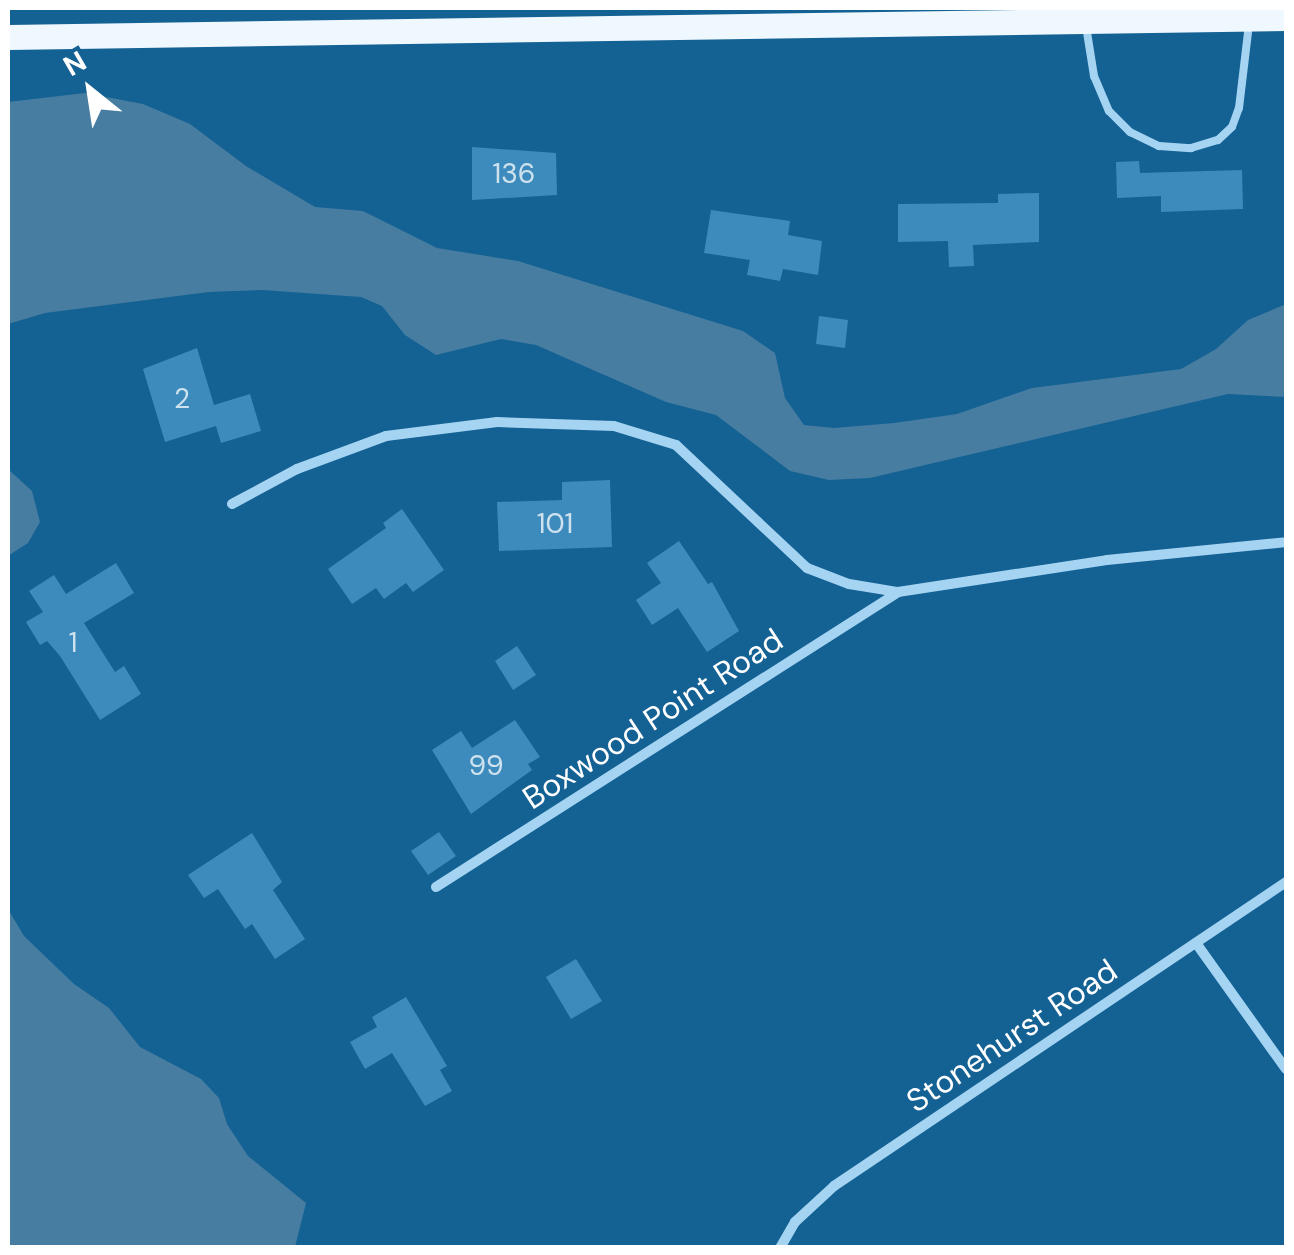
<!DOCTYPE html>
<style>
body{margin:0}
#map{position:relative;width:1294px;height:1255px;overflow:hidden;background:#146194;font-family:"DM Sans",sans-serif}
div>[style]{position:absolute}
.water>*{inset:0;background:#467da1}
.building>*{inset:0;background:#3d8bbc}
.lane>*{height:8px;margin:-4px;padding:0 4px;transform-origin:4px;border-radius:4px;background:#a4d4f2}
.street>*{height:10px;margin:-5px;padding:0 5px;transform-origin:5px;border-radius:5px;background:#a4d4f2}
.primary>*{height:25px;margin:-12.5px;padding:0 12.5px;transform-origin:12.5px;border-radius:12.5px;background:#eff8ff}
span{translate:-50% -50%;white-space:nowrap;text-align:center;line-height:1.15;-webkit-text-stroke:8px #146194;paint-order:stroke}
.number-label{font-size:28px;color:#cee2ee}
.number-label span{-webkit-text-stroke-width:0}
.street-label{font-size:32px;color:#fff}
.frame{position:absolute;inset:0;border:10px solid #fff;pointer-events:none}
.north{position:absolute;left:40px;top:40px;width:100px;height:100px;-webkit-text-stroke:8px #146194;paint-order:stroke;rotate:330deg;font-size:28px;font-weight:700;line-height:40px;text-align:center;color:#fff}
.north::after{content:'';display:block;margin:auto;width:35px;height:45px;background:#fff;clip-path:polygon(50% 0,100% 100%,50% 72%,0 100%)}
</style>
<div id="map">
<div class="water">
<div style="clip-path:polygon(85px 93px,143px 104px,190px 124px,246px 166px,315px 207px,363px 211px,437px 248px,518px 261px,743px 331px,775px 353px,785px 398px,804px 425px,834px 428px,894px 423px,957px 414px,1032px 388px,1181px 369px,1216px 349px,1248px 320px,1286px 304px,1286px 397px,1228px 394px,870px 478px,829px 480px,790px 471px,716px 415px,666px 402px,536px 345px,501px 339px,436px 355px,405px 335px,382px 306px,361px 297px,262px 290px,209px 292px,45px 313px,8px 324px,8px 102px)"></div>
<div style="clip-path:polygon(8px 469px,32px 491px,40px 522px,28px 543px,8px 556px)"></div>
<div style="clip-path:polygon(8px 909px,24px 936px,74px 984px,109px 1008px,140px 1047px,201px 1079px,219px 1098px,227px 1124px,248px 1156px,306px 1203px,295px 1247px,8px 1247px)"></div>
</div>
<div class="building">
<div style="clip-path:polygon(472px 147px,556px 153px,557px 195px,472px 200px)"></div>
<div style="clip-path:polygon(1139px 161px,1140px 173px,1242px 170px,1243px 209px,1161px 212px,1161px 196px,1117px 198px,1116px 162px)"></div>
<div style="clip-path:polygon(1039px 193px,1039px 242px,973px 245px,974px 266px,949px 267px,948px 241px,898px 242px,898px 204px,998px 203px,998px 194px)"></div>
<div style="clip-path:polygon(711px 210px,790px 221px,788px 235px,822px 241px,818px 275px,783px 269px,780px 281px,747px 275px,750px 260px,704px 253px)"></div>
<div style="clip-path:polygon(819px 316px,848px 320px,845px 348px,816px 344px)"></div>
<div style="clip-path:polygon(197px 348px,214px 405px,250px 394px,261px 431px,221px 443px,216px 426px,165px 442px,143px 369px)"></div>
<div style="clip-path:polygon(610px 480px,612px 547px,499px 551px,497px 502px,562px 500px,562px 482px)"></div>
<div style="clip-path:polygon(402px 509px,444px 570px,413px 592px,406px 583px,384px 599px,376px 588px,352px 604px,328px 569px,386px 528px,383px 523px)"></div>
<div style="clip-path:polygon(679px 541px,708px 584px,712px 582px,739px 631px,707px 652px,678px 608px,652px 625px,636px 600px,661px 583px,647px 563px)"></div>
<div style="clip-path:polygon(116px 563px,134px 593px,84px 623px,115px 672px,124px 666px,141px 694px,100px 720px,60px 656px,47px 641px,40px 645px,26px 622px,43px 612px,29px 591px,54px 575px,66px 594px)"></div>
<div style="clip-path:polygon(517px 646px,536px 675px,513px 690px,495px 661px)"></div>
<div style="clip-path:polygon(515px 720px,540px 757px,528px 764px,532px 770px,471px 814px,432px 750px,461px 731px,472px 748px)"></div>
<div style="clip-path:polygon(439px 832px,456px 856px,428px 875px,411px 851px)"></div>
<div style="clip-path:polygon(252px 833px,282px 882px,273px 890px,305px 939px,275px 959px,252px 924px,245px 929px,218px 889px,204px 898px,188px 875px)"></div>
<div style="clip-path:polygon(576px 959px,602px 1001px,571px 1019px,546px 977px)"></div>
<div style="clip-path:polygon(406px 997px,447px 1066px,440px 1070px,452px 1091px,425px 1106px,392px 1053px,365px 1069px,350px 1042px,377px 1027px,372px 1017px)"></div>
</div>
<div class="lane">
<div style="left:1086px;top:26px;width:51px;rotate:80.9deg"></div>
<div style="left:1094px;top:76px;width:38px;rotate:67deg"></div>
<div style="left:1109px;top:111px;width:30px;rotate:45deg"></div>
<div style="left:1130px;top:132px;width:32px;rotate:26deg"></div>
<div style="left:1159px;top:146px;width:32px;rotate:4deg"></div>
<div style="left:1191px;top:148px;width:28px;rotate:-17deg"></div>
<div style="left:1218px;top:140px;width:19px;rotate:-43deg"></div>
<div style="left:1232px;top:127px;width:20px;rotate:-70deg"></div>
<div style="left:1239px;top:108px;width:85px;rotate:-83.2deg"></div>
</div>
<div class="street">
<div style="left:232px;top:504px;width:74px;rotate:-28.3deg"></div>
<div style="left:297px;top:469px;width:95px;rotate:-20.3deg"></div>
<div style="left:386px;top:436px;width:112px;rotate:-7.2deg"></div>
<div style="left:497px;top:422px;width:117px;rotate:2deg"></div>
<div style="left:614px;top:426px;width:65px;rotate:17deg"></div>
<div style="left:676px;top:445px;width:180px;rotate:43.2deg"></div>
<div style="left:807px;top:568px;width:45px;rotate:20.9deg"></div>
<div style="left:849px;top:584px;width:50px;rotate:9.3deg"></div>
<div style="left:898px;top:592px;width:211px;rotate:-8.7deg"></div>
<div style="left:1107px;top:560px;width:180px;rotate:-5.7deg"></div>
<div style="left:436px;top:887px;width:547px;rotate:-32.53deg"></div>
<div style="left:1196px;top:943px;width:155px;rotate:54.5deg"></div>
<div style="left:780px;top:1248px;width:30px;rotate:-60deg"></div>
<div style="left:795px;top:1222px;width:53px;rotate:-42.7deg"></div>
<div style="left:834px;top:1186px;width:545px;rotate:-33.92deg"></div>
</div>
<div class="primary">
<div style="left:8px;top:37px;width:1278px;rotate:-0.85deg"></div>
</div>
<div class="number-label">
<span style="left:514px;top:174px">136</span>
<span style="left:182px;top:399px">2</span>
<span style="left:555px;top:524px">101</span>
<span style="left:73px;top:643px">1</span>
<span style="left:486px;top:766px">99</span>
</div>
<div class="street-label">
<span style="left:653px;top:719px;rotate:-33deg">Boxwood Point Road</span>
<span style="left:1012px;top:1036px;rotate:-34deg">Stonehurst Road</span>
</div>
<div class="frame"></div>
<div class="north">N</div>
</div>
